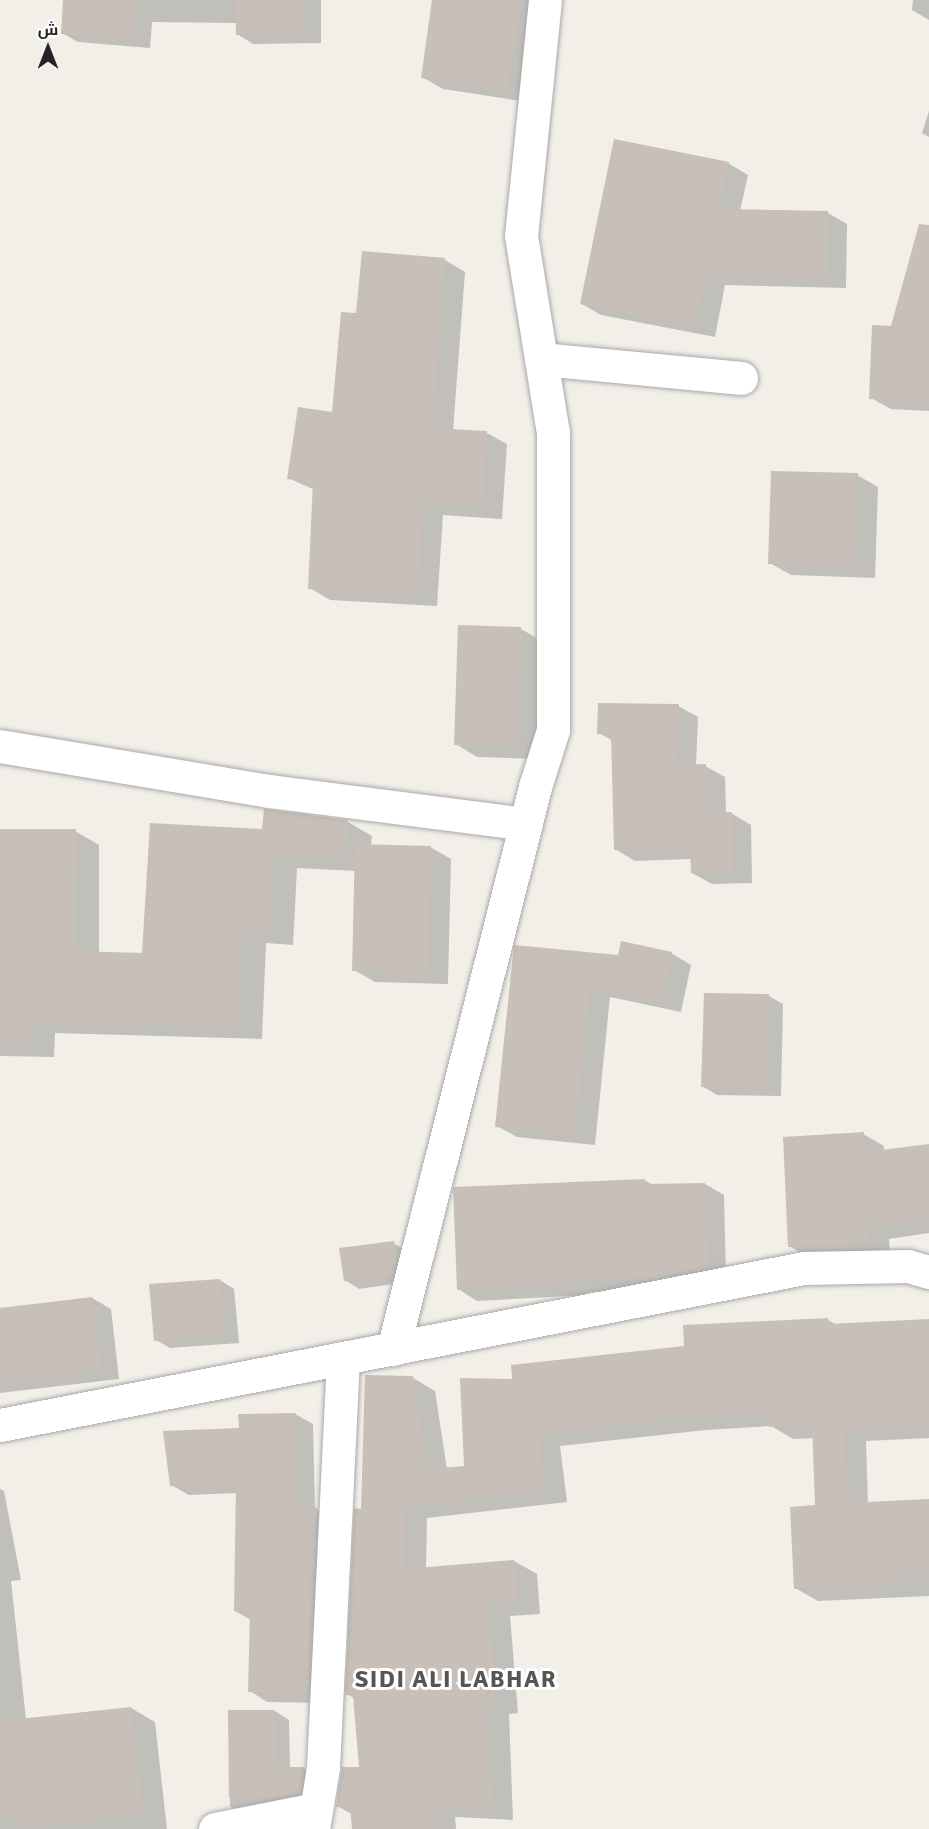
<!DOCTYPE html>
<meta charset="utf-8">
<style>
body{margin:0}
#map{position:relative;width:929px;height:1829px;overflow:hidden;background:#f2efe9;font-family:Signika,Cairo,sans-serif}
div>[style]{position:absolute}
.shadow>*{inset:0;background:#0003}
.building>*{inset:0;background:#c7bfb8}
.roads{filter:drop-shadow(0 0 2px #a9a9a9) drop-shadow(0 0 2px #a9a9a9)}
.minor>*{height:33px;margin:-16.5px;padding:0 16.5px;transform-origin:16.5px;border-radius:16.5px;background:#fff}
span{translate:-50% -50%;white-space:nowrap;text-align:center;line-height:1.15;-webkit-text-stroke:6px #fff;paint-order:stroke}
.district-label{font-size:24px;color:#555;font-weight:700;letter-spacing:1.5px}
.north{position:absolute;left:18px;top:18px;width:60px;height:60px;-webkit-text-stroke:4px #fff;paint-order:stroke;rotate:0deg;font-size:16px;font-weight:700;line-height:24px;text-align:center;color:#222}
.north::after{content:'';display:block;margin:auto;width:21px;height:27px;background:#222;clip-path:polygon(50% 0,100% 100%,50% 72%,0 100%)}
</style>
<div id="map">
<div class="shadow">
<div style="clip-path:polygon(65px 0,321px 0,321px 43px,253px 44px,237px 34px,237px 23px,152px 22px,150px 48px,78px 42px,62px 33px)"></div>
<div style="clip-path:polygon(434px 0,543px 0,528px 102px,443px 89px,422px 77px)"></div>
<div style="clip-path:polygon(913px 0,929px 0,929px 20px,912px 10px)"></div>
<div style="clip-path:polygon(929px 111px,929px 137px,922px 133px)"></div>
<div style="clip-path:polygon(728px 163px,748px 175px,740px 211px,828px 213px,847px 224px,846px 288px,725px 285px,715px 337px,601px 315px,582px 304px)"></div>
<div style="clip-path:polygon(445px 260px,465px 272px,453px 431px,487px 433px,507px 444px,502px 519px,443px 515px,437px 606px,330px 600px,310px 588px,315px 490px,288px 478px,333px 414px,357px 315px)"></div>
<div style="clip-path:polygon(929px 264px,929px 411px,891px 409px,871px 398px)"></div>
<div style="clip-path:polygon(857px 475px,878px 487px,875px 578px,791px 575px,770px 563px)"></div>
<div style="clip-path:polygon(521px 629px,542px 641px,538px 759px,477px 757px,456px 744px)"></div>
<div style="clip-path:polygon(678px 706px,698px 717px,696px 766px,705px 766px,725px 777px,726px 814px,731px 813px,751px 825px,752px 883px,712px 884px,692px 873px,692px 859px,635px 861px,615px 849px,613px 741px,599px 733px)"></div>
<div style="clip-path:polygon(348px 822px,372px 836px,371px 846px,430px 847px,451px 859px,448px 984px,375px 982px,354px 970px,356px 871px,297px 868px,293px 945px,266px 943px,262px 1039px,55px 1033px,54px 1057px,0 1056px,0 830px,75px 831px,99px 845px,99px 953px,143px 954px,264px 831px)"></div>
<div style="clip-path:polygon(516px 947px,619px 957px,671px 953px,691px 965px,681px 1012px,610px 997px,595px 1145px,517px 1137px,497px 1126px)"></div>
<div style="clip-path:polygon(769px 996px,783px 1004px,781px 1096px,717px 1095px,702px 1086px)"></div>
<div style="clip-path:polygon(863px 1134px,884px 1146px,884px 1151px,929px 1146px,929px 1233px,889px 1239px,890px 1254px,810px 1258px,789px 1246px)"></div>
<div style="clip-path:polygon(644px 1180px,653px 1185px,705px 1184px,724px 1195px,726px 1278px,675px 1288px,587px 1292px,587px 1295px,477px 1301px,458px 1289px)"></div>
<div style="clip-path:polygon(393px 1243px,408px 1251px,407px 1282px,359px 1289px,345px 1280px)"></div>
<div style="clip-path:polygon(220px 1280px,234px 1289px,239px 1343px,170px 1348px,156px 1340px)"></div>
<div style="clip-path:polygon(92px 1298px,111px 1309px,119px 1379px,0 1393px,0 1309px)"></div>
<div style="clip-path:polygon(828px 1320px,837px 1325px,929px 1320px,929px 1438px,866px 1441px,868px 1504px,929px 1500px,929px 1596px,818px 1601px,795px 1588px,817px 1507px,814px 1438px,793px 1439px,771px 1426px,706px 1430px,560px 1446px,567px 1502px,427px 1518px,426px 1569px,514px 1561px,537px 1574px,540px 1614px,510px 1616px,518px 1713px,509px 1714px,513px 1820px,455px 1817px,456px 1829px,353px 1829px,352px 1814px,337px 1806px,361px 1768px,355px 1699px,347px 1694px,363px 1510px,413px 1378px,435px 1391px,447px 1469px,465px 1467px,514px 1381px)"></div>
<div style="clip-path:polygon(295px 1414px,313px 1424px,315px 1509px,334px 1519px,325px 1703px,267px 1702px,250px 1691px,251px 1620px,235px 1611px,237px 1493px,189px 1495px,171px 1485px,240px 1429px)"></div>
<div style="clip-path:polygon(0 1489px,4px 1491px,21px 1580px,11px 1581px,26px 1719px,131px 1708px,155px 1722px,167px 1829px,0 1829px)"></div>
<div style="clip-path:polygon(275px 1711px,289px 1720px,290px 1768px,304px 1768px,318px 1777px,314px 1801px,245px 1815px,230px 1806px,229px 1712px)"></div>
</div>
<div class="building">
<div style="clip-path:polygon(63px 0,137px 0,134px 40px,61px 34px)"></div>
<div style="clip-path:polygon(235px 0,305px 0,305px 34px,236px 35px)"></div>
<div style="clip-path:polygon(432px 0,521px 0,507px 91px,421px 78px)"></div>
<div style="clip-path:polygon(614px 139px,729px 162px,719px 209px,828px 211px,827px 278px,706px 275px,695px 327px,580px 304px)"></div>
<div style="clip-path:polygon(919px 224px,929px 225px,929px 401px,869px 399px,872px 325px,891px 326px)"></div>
<div style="clip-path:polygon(362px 251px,445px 258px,432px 428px,487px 431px,482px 508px,423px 504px,417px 595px,308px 589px,313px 482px,287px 479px,298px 407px,332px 412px,341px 312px,356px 313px)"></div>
<div style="clip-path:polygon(771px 471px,858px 473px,855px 567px,768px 564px)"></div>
<div style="clip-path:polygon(458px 625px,521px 627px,518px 748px,454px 745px)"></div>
<div style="clip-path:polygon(598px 703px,679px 704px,677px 765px,706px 764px,707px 813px,732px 812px,733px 872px,691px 873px,690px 848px,614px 850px,611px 735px,597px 734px)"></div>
<div style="clip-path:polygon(264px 809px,348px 820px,346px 859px,273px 855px,269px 932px,242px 930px,238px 1026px,31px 1020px,30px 1044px,0 1043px,0 829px,76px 829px,75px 951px,142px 953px,150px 823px,262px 829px)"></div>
<div style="clip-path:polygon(355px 844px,431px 846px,427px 973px,352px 971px)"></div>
<div style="clip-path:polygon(621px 941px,672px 952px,661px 1002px,590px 986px,575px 1134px,495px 1127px,514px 945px,618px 955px)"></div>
<div style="clip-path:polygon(704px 993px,769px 994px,767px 1089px,701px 1087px)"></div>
<div style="clip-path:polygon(864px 1132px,865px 1152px,929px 1144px,929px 1219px,868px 1227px,869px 1243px,788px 1247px,783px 1137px)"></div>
<div style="clip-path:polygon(645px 1179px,645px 1184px,705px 1183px,708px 1268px,655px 1278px,568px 1281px,568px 1285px,457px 1290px,453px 1187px)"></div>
<div style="clip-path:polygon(394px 1241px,396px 1260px,393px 1274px,344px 1281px,339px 1248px)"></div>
<div style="clip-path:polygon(220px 1279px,225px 1335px,154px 1341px,149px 1284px)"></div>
<div style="clip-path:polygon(92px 1297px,101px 1369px,0 1381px,0 1308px)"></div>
<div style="clip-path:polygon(828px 1318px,829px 1324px,929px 1319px,929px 1425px,844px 1429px,847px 1503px,929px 1499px,929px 1570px,896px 1572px,897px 1584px,794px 1589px,790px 1507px,815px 1505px,812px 1425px,769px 1427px,769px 1413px,683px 1417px,538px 1434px,545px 1490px,405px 1506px,404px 1569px,514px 1560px,518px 1602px,488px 1604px,496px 1701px,487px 1701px,489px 1778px,492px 1778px,491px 1808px,433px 1805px,435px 1829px,352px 1829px,350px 1806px,336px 1807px,342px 1767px,359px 1767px,353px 1695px,345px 1695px,354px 1508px,361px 1509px,365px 1375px,413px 1376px,427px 1469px,464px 1466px,460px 1378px,512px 1379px,511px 1365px,684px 1346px,683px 1325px)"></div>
<div style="clip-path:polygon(296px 1413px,298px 1507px,317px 1508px,308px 1694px,248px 1692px,250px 1612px,234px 1611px,236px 1483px,170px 1486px,163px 1431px,239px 1428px,238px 1414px)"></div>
<div style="clip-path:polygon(131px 1707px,143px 1815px,23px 1828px,22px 1816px,0 1818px,0 1721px)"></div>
<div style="clip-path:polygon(228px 1710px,275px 1710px,276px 1767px,304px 1767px,300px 1793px,258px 1801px,258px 1798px,229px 1798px)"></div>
</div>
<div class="roads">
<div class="minor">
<div style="left:541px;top:359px;width:201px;rotate:5.4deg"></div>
<div style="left:0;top:746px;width:273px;rotate:9.5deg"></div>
<div style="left:269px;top:791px;width:259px;rotate:7.3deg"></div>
<div style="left:393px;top:1349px;width:580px;rotate:-75.82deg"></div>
<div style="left:535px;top:787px;width:60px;rotate:-72.5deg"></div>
<div style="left:553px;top:730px;width:297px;rotate:-90deg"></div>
<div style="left:553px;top:433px;width:200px;rotate:-99.2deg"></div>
<div style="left:521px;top:236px;width:237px;rotate:-84.2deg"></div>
<div style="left:0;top:1425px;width:819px;rotate:-11.05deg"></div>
<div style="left:804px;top:1268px;width:104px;rotate:-1.1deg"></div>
<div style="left:908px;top:1266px;width:22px;rotate:16deg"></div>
<div style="left:215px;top:1829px;width:103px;rotate:-11.2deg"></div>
<div style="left:313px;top:1829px;width:63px;rotate:-80.8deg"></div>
<div style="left:323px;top:1767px;width:409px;rotate:-87.2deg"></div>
</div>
</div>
<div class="district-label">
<span style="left:456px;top:1680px">SIDI ALI LABHAR</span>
</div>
<div class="north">ش</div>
</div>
